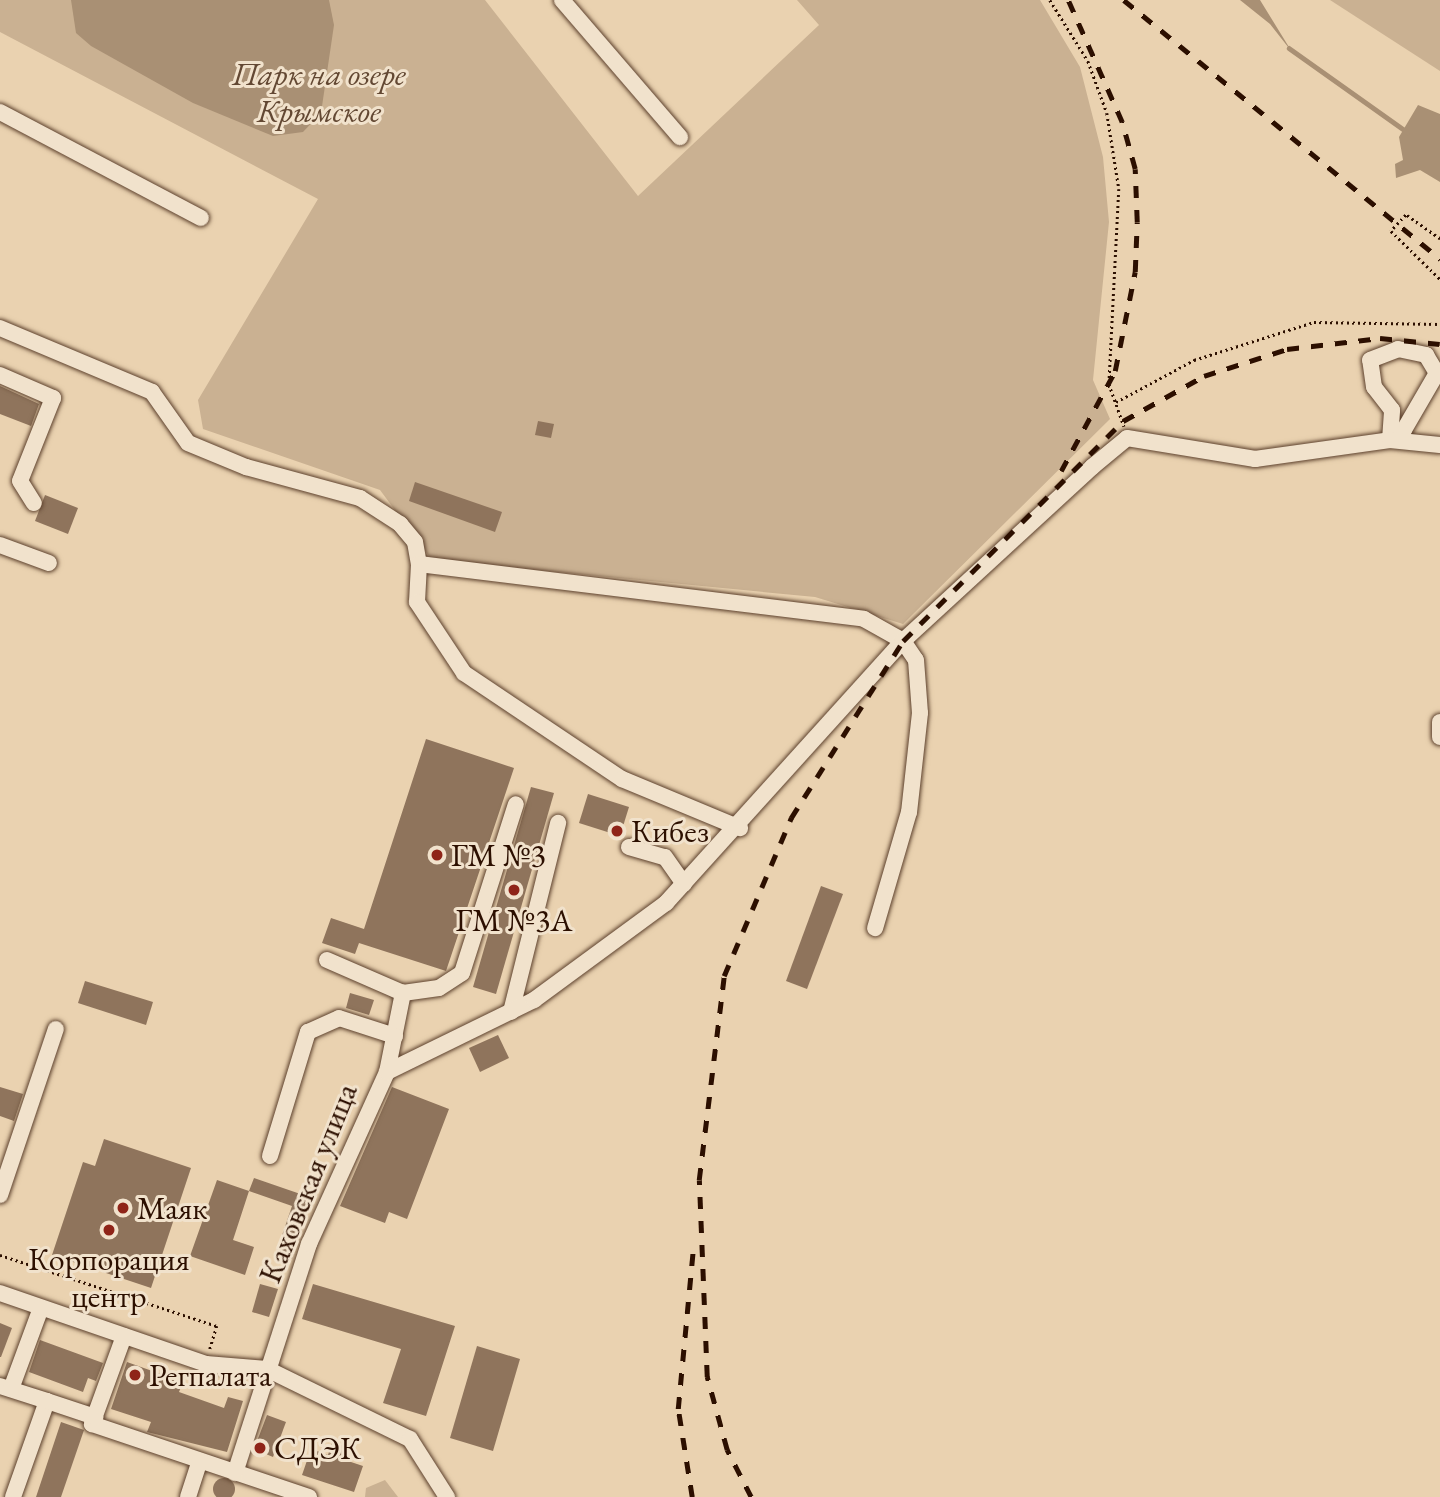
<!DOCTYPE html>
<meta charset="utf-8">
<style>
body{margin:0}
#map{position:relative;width:1440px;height:1497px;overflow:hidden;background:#ead2b0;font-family:"EB Garamond",serif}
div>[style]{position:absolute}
.green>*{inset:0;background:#cab192}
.water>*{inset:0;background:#a99074}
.stream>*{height:4.5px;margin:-2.25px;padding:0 2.25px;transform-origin:2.25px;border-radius:2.25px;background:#a99074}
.building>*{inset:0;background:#8f745c}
.round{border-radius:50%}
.path>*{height:2.5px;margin-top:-1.25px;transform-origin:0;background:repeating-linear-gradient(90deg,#2c0f00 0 2px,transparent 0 5.5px)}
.roads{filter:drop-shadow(0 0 2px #5c402c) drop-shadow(0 0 2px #5c402c)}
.minor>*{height:16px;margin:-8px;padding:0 8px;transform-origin:8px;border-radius:8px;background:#f1e2cc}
.rail>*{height:4.5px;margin-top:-2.25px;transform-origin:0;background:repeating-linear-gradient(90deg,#2c0f00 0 12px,transparent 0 24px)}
.dots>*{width:19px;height:19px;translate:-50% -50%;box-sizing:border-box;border:4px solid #f1e2cc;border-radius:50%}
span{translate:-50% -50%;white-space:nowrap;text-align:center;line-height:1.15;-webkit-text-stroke:6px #f1e2cc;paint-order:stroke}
.park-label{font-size:32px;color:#634833;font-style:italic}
.poi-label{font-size:32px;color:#2c0f00}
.left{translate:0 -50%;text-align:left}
.street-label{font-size:32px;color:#2c0f00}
</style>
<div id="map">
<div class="green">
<div style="clip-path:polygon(0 0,485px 0,638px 196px,819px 25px,797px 0,1040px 0,1080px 67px,1103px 157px,1109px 222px,1093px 380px,1110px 419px,903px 624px,815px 597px,432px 560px,380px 490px,203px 429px,198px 400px,318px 199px,0 32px)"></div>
<div style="clip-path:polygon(1330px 0,1440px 0,1440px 71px)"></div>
<div style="clip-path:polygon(385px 1480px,398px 1497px,365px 1497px,366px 1488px)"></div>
</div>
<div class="water">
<div style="clip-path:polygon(71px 0,329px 0,334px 25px,321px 113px,303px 132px,273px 136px,193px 103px,91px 46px,76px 33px)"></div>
<div style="clip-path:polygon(1240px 0,1260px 0,1292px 52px,1270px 24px)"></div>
<div style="clip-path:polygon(1418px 105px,1440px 114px,1440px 182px,1420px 170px,1396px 178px,1395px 164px,1403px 160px,1399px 137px)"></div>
</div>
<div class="stream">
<div style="left:1289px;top:48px;width:145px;rotate:35.4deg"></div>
</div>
<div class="building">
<div style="clip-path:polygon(0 386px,39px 404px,31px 426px,0 414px)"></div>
<div style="clip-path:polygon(538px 421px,554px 424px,551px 438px,535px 435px)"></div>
<div style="clip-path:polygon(415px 482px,502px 512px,495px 532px,409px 501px)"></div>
<div style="clip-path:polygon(45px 495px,78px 508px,68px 534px,35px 521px)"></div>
<div style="clip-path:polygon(426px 739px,514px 768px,446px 971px,359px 943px,355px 954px,322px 943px,331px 918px,364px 929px)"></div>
<div style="clip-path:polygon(531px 787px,554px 793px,496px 994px,473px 987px)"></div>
<div style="clip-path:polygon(588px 794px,629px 807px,620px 836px,579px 823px)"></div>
<div style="clip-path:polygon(821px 886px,843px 894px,807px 989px,786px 981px)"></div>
<div style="clip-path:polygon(85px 981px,153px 1002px,146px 1025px,78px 1003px)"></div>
<div style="clip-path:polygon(350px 993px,374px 1000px,369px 1015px,346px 1008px)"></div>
<div style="clip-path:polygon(498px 1035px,509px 1058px,480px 1072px,469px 1048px)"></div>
<div style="clip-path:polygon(0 1087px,23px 1094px,14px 1121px,0 1116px)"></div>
<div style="clip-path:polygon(392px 1087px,449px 1109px,407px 1219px,389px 1212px,385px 1223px,340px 1206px)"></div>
<div style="clip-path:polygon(104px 1139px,191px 1168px,151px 1288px,52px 1255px,83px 1162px,95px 1166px)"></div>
<div style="clip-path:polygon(254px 1178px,312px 1198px,292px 1259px,276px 1253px,292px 1206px,249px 1191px)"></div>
<div style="clip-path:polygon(217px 1180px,249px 1191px,233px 1240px,254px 1247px,245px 1275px,190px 1256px)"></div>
<div style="clip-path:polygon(260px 1284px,278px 1289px,269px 1317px,252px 1312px)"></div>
<div style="clip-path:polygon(313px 1284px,455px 1326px,426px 1416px,383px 1403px,401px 1349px,302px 1319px)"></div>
<div style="clip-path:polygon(0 1323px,12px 1328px,1px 1357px,0 1357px)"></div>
<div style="clip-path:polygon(40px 1340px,103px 1363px,96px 1381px,88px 1378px,83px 1392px,29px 1372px)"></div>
<div style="clip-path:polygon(477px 1346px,520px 1359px,493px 1451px,450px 1438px)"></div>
<div style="clip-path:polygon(127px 1362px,183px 1382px,179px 1392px,224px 1408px,228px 1397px,243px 1401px,227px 1452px,147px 1432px,151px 1422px,111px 1409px)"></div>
<div style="clip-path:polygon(267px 1415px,286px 1422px,273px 1457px,254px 1449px)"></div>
<div style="clip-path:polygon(61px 1422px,84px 1430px,61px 1497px,36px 1497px)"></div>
<div style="clip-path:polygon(332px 1442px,346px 1447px,342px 1459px,363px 1466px,354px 1492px,302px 1475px,311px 1449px,328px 1455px)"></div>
<div class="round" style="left:213px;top:1478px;width:22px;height:22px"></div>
</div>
<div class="path">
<div style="left:1050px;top:0;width:72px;rotate:58.1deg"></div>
<div style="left:1088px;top:61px;width:55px;rotate:69.9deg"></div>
<div style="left:1107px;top:113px;width:77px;rotate:81deg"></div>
<div style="left:1119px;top:189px;width:195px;rotate:92.9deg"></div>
<div style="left:1109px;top:384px;width:45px;rotate:70.3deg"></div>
<div style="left:1440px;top:239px;width:42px;rotate:-144.8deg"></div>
<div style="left:1406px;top:215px;width:22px;rotate:133deg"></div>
<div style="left:1391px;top:231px;width:69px;rotate:44.4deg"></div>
<div style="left:1116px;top:402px;width:89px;rotate:-28.3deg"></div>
<div style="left:1194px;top:360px;width:126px;rotate:-17.6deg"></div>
<div style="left:1314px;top:322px;width:126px;rotate:0.9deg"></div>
<div style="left:0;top:1255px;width:228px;rotate:18.1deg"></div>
<div style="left:217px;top:1326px;width:24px;rotate:107deg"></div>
</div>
<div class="roads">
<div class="minor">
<div style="left:562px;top:0;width:181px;rotate:49.3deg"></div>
<div style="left:0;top:112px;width:227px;rotate:27.8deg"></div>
<div style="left:0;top:328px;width:165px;rotate:22.8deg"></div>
<div style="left:152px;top:392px;width:62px;rotate:54.8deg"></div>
<div style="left:188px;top:443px;width:63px;rotate:22.5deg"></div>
<div style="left:246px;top:467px;width:118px;rotate:15.2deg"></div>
<div style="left:360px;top:498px;width:48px;rotate:33deg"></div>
<div style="left:400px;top:524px;width:23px;rotate:50deg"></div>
<div style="left:415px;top:542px;width:22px;rotate:80deg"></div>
<div style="left:419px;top:564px;width:448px;rotate:7deg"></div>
<div style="left:864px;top:619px;width:45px;rotate:29.4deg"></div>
<div style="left:903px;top:641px;width:23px;rotate:56deg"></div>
<div style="left:916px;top:660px;width:53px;rotate:85.7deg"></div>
<div style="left:920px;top:713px;width:100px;rotate:96.3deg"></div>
<div style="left:909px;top:812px;width:121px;rotate:106.3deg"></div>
<div style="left:1398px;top:349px;width:29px;rotate:12deg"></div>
<div style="left:1426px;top:355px;width:21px;rotate:59deg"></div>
<div style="left:1437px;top:373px;width:66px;rotate:120.1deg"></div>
<div style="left:1404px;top:430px;width:17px;rotate:144deg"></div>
<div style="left:1390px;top:440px;width:30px;rotate:-86deg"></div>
<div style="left:1392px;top:410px;width:29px;rotate:-128deg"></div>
<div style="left:1374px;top:387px;width:27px;rotate:-98deg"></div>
<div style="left:1370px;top:360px;width:30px;rotate:-21deg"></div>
<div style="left:0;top:375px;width:58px;rotate:23.5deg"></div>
<div style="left:53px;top:398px;width:89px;rotate:111.7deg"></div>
<div style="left:20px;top:481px;width:26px;rotate:58deg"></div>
<div style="left:0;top:545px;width:52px;rotate:20.2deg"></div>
<div style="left:419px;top:564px;width:38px;rotate:93deg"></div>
<div style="left:417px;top:602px;width:85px;rotate:56.5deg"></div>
<div style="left:464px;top:673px;width:190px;rotate:33.9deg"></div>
<div style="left:622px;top:779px;width:128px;rotate:22.6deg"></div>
<div style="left:1440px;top:722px;width:15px;rotate:90deg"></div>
<div style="left:629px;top:847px;width:37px;rotate:16deg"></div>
<div style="left:665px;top:857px;width:33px;rotate:55deg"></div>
<div style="left:327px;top:960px;width:83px;rotate:23.5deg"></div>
<div style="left:511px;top:1012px;width:195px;rotate:-76deg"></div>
<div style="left:387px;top:1072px;width:81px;rotate:-78.6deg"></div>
<div style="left:403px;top:993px;width:36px;rotate:-8deg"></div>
<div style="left:439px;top:988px;width:27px;rotate:-33deg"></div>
<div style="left:462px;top:973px;width:177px;rotate:-72.3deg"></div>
<div style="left:270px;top:1156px;width:130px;rotate:-73deg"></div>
<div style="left:308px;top:1032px;width:34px;rotate:-24deg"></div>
<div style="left:339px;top:1018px;width:59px;rotate:17.8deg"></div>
<div style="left:0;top:1195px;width:175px;rotate:-71.4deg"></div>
<div style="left:0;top:1293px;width:218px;rotate:19deg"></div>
<div style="left:206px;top:1364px;width:61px;rotate:4.7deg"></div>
<div style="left:267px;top:1369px;width:159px;rotate:26.1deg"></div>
<div style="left:410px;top:1439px;width:69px;rotate:57.5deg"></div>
<div style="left:124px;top:1336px;width:94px;rotate:110deg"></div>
<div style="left:92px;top:1424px;width:229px;rotate:18.6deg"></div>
<div style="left:0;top:1386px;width:49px;rotate:17.7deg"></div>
<div style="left:47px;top:1401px;width:102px;rotate:109.5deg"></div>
<div style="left:11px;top:1389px;width:86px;rotate:-69.7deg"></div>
<div style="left:47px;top:1401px;width:51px;rotate:18.4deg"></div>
<div style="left:235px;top:1473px;width:241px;rotate:-72.1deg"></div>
<div style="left:309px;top:1244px;width:189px;rotate:-65.6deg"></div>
<div style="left:387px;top:1072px;width:164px;rotate:-26.1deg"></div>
<div style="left:534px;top:1000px;width:164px;rotate:-36.3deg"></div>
<div style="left:666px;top:903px;width:353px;rotate:-47.9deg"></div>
<div style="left:903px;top:641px;width:257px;rotate:-42.6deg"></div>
<div style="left:1092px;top:467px;width:45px;rotate:-39.6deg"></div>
<div style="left:1127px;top:438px;width:130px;rotate:9.3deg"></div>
<div style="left:1255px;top:459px;width:136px;rotate:-8deg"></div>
<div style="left:1390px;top:440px;width:50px;rotate:5.7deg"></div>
<div style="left:188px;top:1497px;width:38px;rotate:-72deg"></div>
</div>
</div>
<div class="rail">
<div style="left:1124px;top:0;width:409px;rotate:39.3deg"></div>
<div style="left:1061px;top:471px;width:114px;rotate:-61.6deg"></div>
<div style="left:1115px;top:371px;width:101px;rotate:-78.6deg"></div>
<div style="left:1135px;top:272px;width:50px;rotate:-87.7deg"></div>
<div style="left:1137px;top:222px;width:53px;rotate:-92.2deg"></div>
<div style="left:1135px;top:169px;width:49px;rotate:-105.5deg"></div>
<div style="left:1122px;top:122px;width:133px;rotate:-113.9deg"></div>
<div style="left:692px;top:1497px;width:89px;rotate:-99deg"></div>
<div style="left:678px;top:1409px;width:160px;rotate:-84.6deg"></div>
<div style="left:751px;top:1497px;width:53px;rotate:-117.1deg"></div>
<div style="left:727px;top:1450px;width:76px;rotate:-105.3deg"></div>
<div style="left:707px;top:1377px;width:197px;rotate:-92.3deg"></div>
<div style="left:699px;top:1180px;width:206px;rotate:-83deg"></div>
<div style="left:724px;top:976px;width:172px;rotate:-67deg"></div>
<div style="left:791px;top:818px;width:209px;rotate:-57.7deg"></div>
<div style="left:903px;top:641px;width:311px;rotate:-45deg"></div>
<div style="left:1123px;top:421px;width:93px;rotate:-29.1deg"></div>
<div style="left:1204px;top:376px;width:87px;rotate:-18deg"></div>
<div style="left:1287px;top:349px;width:94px;rotate:-6.7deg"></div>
<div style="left:1380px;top:338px;width:60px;rotate:5.7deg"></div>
</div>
<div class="dots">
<div style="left:617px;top:831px;background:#8f2418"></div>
<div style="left:437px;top:855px;background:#8f2418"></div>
<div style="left:514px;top:890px;background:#8f2418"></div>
<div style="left:123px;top:1208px;background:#8f2418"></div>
<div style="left:109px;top:1230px;background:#8f2418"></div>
<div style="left:135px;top:1375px;background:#8f2418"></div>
<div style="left:260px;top:1448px;background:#8f2418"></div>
</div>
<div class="park-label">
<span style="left:319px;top:93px">Парк на озере<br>Крымское</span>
</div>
<div class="poi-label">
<span class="left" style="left:631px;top:831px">Кибез</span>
<span class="left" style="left:451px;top:855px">ГМ №3</span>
<span style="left:514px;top:920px">ГМ №3А</span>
<span class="left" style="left:137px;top:1208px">Маяк</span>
<span style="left:109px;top:1278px">Корпорация<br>центр</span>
<span class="left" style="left:149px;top:1375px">Регпалата</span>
<span class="left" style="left:274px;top:1448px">СДЭК</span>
</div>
<div class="street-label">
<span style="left:308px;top:1183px;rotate:-68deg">Каховская улица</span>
</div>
</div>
